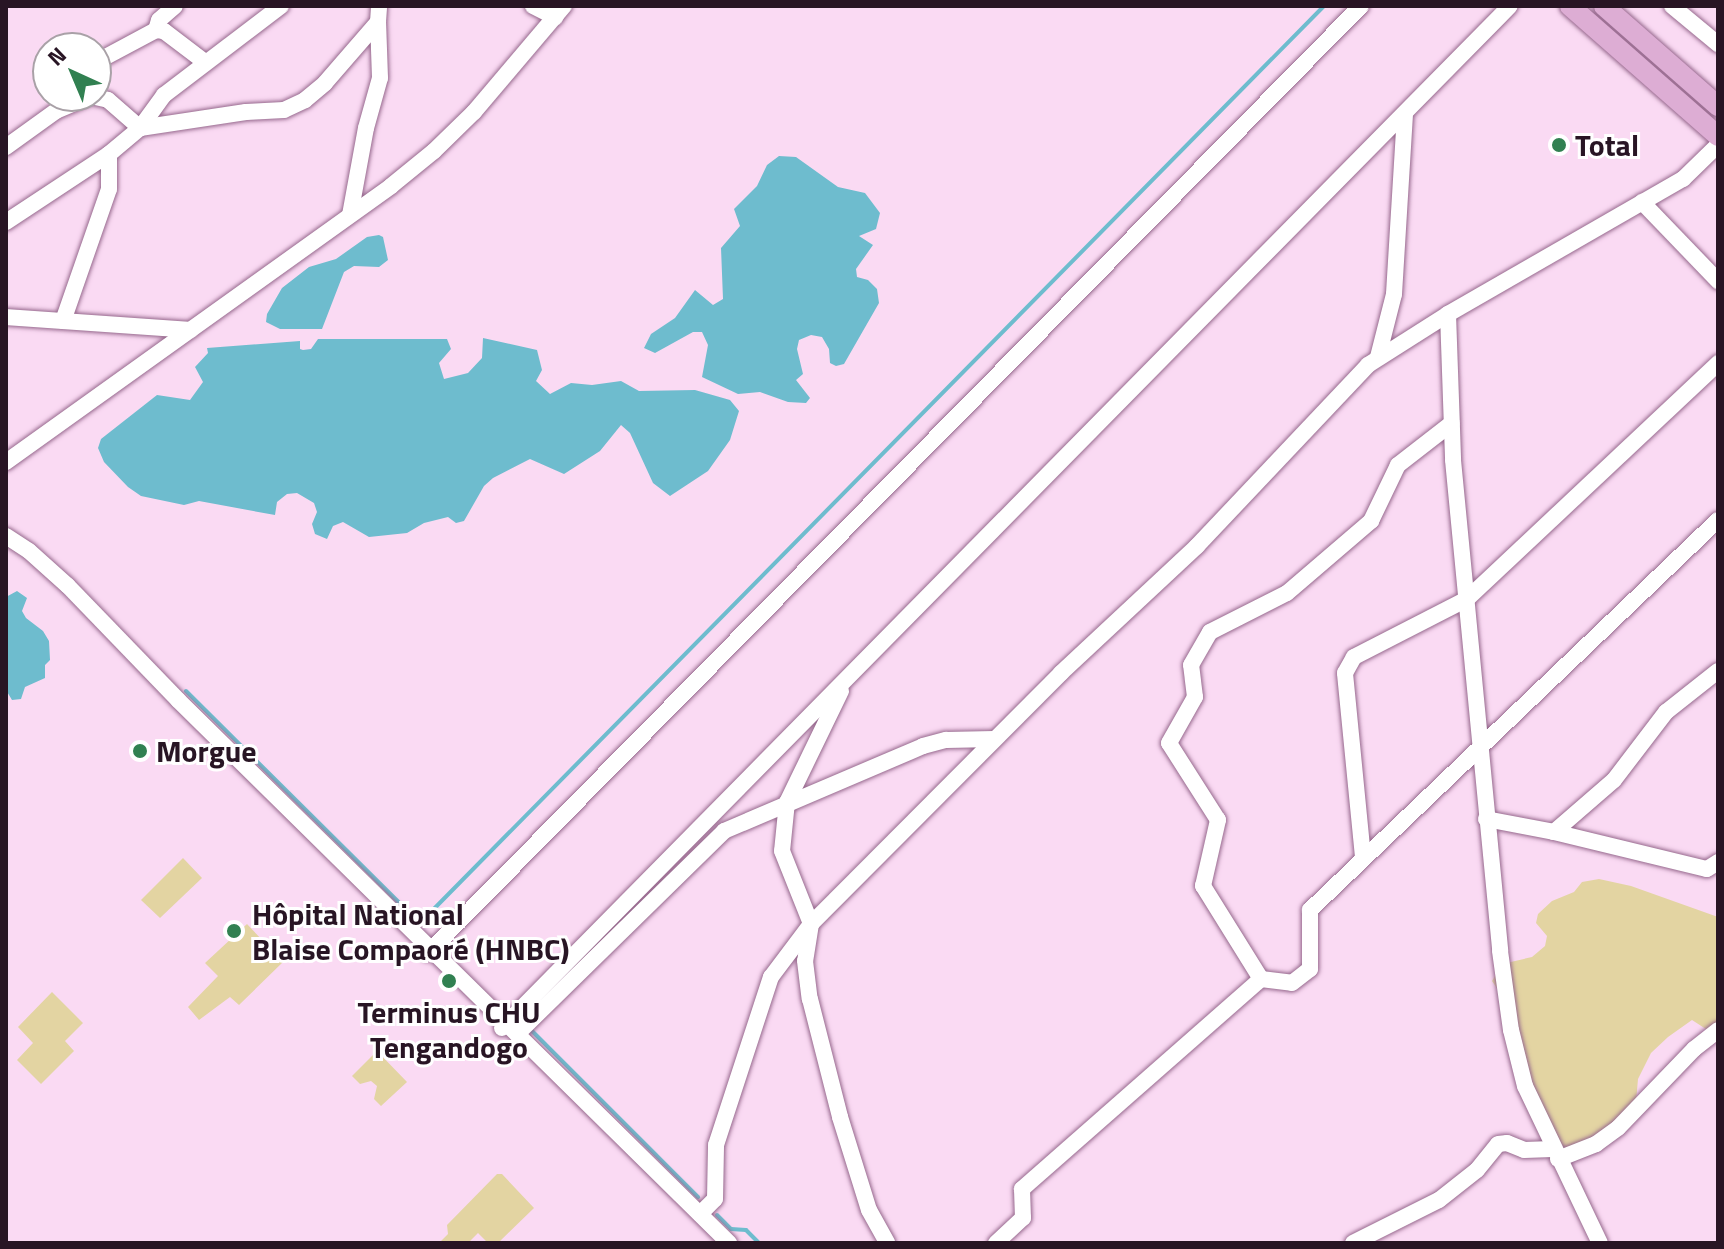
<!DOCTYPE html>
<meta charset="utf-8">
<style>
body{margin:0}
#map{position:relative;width:1724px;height:1249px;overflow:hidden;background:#fadaf3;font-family:"Titillium Web",sans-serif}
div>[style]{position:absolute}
.green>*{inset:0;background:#e3d4a2}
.water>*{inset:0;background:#6ebcce}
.stream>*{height:4px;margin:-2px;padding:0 2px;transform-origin:2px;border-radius:2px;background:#6ebcce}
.roads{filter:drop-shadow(0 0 2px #96688d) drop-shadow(0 0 2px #96688d)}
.minor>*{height:16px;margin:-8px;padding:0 8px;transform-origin:8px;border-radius:8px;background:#fff}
.major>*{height:20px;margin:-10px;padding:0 10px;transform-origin:10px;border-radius:10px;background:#ddadd4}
.dots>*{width:22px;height:22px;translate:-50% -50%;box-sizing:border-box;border:4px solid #fff;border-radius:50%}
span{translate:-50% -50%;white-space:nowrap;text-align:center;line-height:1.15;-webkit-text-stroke:6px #fff;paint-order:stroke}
.poi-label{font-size:30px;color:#281524;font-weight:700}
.left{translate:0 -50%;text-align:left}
.frame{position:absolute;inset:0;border:8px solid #281524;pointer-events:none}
.north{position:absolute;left:32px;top:32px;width:80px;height:80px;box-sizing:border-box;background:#fff;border:2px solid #a9a1a7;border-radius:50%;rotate:316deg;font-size:22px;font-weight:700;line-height:32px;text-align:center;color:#281524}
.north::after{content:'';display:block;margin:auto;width:28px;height:36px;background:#318051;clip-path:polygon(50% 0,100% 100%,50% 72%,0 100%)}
</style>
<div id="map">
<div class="green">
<div style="clip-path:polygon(183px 858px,202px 878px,160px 918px,141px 900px)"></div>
<div style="clip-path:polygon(1599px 879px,1631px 886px,1718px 917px,1718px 1025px,1709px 1031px,1692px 1020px,1668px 1037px,1651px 1053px,1638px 1079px,1636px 1102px,1589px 1143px,1564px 1152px,1542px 1123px,1511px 1009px,1492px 981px,1502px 964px,1532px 957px,1545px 946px,1547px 936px,1536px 923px,1538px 914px,1552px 901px,1574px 892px,1582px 882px)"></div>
<div style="clip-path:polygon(247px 924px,283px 962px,239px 1005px,230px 997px,199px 1020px,188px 1007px,218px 976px,205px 963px)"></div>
<div style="clip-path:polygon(52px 992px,83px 1023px,65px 1041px,74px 1051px,41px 1084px,17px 1060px,33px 1043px,18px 1027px)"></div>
<div style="clip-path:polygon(377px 1051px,407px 1082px,381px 1106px,374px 1099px,377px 1086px,371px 1081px,360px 1084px,352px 1076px)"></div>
<div style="clip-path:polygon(497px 1174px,502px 1174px,534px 1208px,498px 1243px,488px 1243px,478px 1233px,468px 1243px,439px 1243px,448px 1234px,447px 1225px)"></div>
</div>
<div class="water">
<div style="clip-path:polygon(779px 156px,796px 157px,838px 187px,865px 193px,880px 213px,876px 229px,859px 236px,873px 245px,856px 269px,857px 277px,868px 280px,877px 289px,879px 303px,844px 364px,836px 366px,830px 363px,829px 349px,822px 337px,811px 335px,799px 340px,797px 349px,803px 374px,796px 380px,810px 398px,806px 403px,788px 402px,760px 392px,738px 394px,702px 377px,708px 345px,702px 332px,693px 332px,655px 353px,644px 348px,651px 334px,675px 318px,695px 290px,713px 305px,723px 299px,721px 248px,740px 226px,734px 209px,757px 186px,767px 165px)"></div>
<div style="clip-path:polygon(379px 235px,383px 237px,388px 260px,379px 267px,354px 266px,344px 272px,322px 329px,280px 329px,266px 322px,267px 314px,282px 288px,309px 267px,336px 259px,367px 237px)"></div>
<div style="clip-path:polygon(483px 338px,537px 350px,542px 370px,536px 381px,550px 394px,571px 383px,592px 385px,621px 381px,639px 391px,695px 390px,730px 400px,739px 411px,730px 440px,708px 471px,670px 496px,653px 483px,630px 433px,621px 425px,600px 451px,564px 474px,530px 459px,493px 478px,484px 486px,464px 521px,456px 523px,448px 517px,424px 523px,407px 533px,369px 537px,343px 522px,333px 526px,327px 539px,315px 534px,312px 524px,317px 512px,314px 503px,297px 493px,287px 494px,277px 502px,275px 515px,199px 501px,184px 505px,141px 496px,128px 487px,104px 462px,98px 448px,101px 439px,157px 395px,190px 400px,203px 382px,195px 367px,208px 353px,207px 348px,300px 341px,300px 349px,303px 350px,311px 349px,318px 339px,447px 339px,451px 349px,439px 363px,444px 379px,468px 373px,482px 358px)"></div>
<div style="clip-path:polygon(17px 591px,27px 598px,22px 611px,26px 618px,43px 631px,49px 641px,50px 660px,45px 665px,45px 678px,25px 687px,21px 699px,12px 700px,6px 690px,6px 597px)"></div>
</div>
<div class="stream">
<div style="left:186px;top:691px;width:330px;rotate:44.8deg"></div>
<div style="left:420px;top:923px;width:1288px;rotate:-45.41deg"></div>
<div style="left:532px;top:1031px;width:235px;rotate:45deg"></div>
<div style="left:717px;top:1215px;width:20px;rotate:45deg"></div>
<div style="left:731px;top:1229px;width:15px;rotate:4deg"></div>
<div style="left:746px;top:1230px;width:18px;rotate:45deg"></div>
</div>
<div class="roads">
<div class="minor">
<div style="left:533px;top:6px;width:25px;rotate:27deg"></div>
<div style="left:1672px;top:6px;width:60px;rotate:39.6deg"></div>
<div style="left:156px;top:30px;width:10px;rotate:-73deg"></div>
<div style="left:159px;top:20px;width:21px;rotate:-41deg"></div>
<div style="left:98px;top:61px;width:66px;rotate:-28.1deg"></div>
<div style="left:156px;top:30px;width:8px;rotate:7deg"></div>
<div style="left:164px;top:31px;width:51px;rotate:37.1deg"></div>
<div style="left:6px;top:147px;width:62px;rotate:-35.8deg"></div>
<div style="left:56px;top:111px;width:38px;rotate:-23deg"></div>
<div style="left:91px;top:96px;width:17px;rotate:13deg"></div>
<div style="left:108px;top:100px;width:43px;rotate:41.2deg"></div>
<div style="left:140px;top:128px;width:107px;rotate:-8.6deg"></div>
<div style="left:246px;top:112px;width:38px;rotate:-3deg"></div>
<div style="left:284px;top:110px;width:23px;rotate:-25deg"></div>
<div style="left:305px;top:100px;width:26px;rotate:-40deg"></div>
<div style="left:325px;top:83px;width:81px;rotate:-49deg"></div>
<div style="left:378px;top:22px;width:16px;rotate:-86deg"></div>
<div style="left:1642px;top:202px;width:110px;rotate:46.1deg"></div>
<div style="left:350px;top:215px;width:88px;rotate:-79.6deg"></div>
<div style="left:366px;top:128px;width:52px;rotate:-74.4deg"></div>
<div style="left:380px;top:78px;width:56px;rotate:-92deg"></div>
<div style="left:6px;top:222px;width:123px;rotate:-33.4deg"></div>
<div style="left:109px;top:154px;width:40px;rotate:-40deg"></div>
<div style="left:140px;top:128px;width:41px;rotate:-54deg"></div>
<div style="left:164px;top:95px;width:147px;rotate:-37.3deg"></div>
<div style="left:1448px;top:314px;width:146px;rotate:88deg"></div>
<div style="left:1453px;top:460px;width:493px;rotate:84.5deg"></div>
<div style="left:1500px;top:951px;width:80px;rotate:82.1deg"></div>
<div style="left:1511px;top:1030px;width:58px;rotate:76deg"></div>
<div style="left:1525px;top:1086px;width:174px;rotate:64.5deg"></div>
<div style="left:6px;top:317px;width:185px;rotate:4deg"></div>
<div style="left:63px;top:321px;width:140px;rotate:-70.8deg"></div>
<div style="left:109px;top:189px;width:35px;rotate:-90deg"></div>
<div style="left:1378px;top:357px;width:65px;rotate:-75.7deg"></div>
<div style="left:1394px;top:294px;width:181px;rotate:-86.5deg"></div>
<div style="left:6px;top:462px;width:474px;rotate:-35.6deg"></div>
<div style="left:391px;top:186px;width:55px;rotate:-39.1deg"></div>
<div style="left:434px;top:151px;width:56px;rotate:-44.3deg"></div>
<div style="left:474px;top:112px;width:139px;rotate:-49.7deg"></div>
<div style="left:6px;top:536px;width:27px;rotate:33deg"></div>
<div style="left:29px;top:551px;width:52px;rotate:41.9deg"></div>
<div style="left:68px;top:586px;width:158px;rotate:46deg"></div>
<div style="left:178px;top:700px;width:774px;rotate:44.58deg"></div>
<div style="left:841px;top:691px;width:123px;rotate:115.9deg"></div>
<div style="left:787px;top:802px;width:49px;rotate:95.8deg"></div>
<div style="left:782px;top:851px;width:79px;rotate:68.3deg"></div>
<div style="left:811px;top:924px;width:37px;rotate:99deg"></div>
<div style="left:805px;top:961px;width:38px;rotate:83deg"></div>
<div style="left:810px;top:999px;width:122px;rotate:75.7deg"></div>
<div style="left:840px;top:1117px;width:97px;rotate:72.7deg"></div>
<div style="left:869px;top:1210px;width:38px;rotate:61deg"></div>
<div style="left:1486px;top:819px;width:69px;rotate:10.8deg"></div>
<div style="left:1554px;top:832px;width:79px;rotate:-40.9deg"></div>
<div style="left:1614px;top:780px;width:86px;rotate:-52.6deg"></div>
<div style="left:1666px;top:712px;width:66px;rotate:-38.3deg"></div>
<div style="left:1554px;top:832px;width:157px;rotate:13.6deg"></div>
<div style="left:1707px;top:869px;width:13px;rotate:-32deg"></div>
<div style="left:1363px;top:857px;width:185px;rotate:-95.6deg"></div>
<div style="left:1345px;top:673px;width:18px;rotate:-61deg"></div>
<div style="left:1354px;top:657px;width:127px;rotate:-27.2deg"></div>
<div style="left:1467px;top:599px;width:345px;rotate:-43.2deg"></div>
<div style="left:428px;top:953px;width:1329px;rotate:-45.43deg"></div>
<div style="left:1261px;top:979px;width:31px;rotate:7deg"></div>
<div style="left:1292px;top:983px;width:23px;rotate:-38deg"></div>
<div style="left:1310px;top:969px;width:59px;rotate:-90deg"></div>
<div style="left:1310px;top:910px;width:564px;rotate:-43.71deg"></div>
<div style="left:502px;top:1028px;width:1435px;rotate:-45.4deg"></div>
<div style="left:517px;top:1034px;width:290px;rotate:-44.4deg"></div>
<div style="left:724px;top:831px;width:216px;rotate:-23.1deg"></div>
<div style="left:923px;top:746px;width:24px;rotate:-15deg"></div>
<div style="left:946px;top:740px;width:48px;rotate:-1.2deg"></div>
<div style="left:1558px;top:1159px;width:41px;rotate:-21.5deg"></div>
<div style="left:1596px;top:1144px;width:27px;rotate:-36deg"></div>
<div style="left:1618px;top:1128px;width:110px;rotate:-46.1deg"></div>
<div style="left:1694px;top:1049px;width:31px;rotate:-38deg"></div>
<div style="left:700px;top:1214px;width:21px;rotate:-45deg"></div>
<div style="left:715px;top:1199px;width:54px;rotate:-88.9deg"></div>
<div style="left:716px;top:1145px;width:177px;rotate:-71.9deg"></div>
<div style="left:771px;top:977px;width:66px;rotate:-53deg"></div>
<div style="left:811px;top:924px;width:354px;rotate:-45.1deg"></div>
<div style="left:1061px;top:673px;width:186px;rotate:-43deg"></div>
<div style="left:1197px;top:546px;width:249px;rotate:-46.6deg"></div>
<div style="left:1368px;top:365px;width:95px;rotate:-32.5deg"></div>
<div style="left:1448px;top:314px;width:271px;rotate:-29.9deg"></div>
<div style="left:1683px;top:179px;width:49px;rotate:-44.2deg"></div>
<div style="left:996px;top:1243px;width:37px;rotate:-43deg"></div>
<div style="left:1023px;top:1218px;width:29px;rotate:-92deg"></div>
<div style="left:1022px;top:1189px;width:318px;rotate:-41.3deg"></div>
<div style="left:1261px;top:979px;width:110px;rotate:-121.9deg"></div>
<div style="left:1203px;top:886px;width:68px;rotate:-77.2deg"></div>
<div style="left:1218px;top:820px;width:91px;rotate:-122.5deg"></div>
<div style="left:1169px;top:743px;width:53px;rotate:-60.5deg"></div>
<div style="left:1195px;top:697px;width:32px;rotate:-97deg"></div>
<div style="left:1191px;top:665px;width:38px;rotate:-60deg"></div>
<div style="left:1210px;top:632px;width:86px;rotate:-26.9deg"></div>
<div style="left:1287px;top:593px;width:111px;rotate:-40.6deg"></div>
<div style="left:1371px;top:521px;width:62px;rotate:-64.3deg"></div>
<div style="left:1398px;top:465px;width:68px;rotate:-37.9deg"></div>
<div style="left:1353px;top:1243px;width:96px;rotate:-26.6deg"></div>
<div style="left:1439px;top:1200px;width:48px;rotate:-38.3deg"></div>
<div style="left:1477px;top:1170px;width:33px;rotate:-51deg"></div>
<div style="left:1498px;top:1144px;width:9px;rotate:-6deg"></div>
<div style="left:1507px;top:1143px;width:18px;rotate:22deg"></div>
<div style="left:1524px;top:1150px;width:29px;rotate:-2deg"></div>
</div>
<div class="major">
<div style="left:1570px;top:6px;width:197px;rotate:41.3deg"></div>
<div style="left:1604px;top:6px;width:152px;rotate:41.3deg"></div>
</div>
</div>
<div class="dots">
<div style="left:1559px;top:145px;background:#318051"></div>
<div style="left:140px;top:751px;background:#318051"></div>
<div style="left:234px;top:931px;background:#318051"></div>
<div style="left:449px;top:981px;background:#318051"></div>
</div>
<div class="poi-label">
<span class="left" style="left:1575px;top:145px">Total</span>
<span class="left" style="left:156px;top:751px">Morgue</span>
<span class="left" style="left:252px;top:931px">Hôpital National<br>Blaise Compaoré (HNBC)</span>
<span style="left:449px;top:1029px">Terminus CHU<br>Tengandogo</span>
</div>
<div class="frame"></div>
<div class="north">N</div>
</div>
